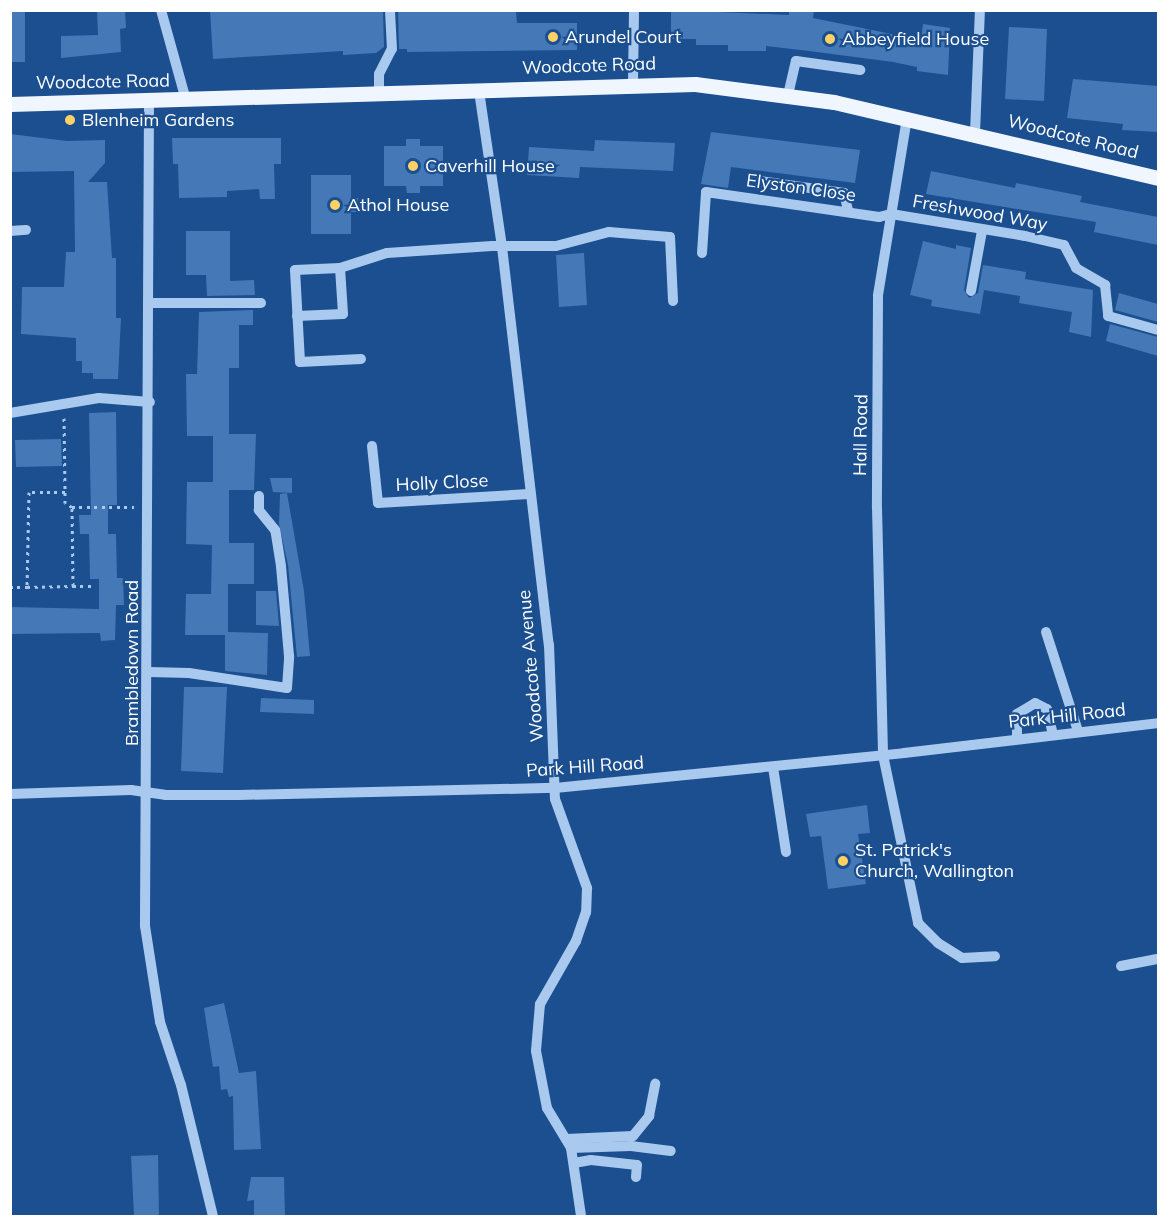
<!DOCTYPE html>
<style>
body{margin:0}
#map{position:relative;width:1169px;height:1227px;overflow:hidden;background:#1b4f8f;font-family:Mulish,sans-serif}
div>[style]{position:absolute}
.building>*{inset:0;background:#4478b7}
.path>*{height:3px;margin-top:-1.5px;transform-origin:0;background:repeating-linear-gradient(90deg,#a9c9ee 0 3px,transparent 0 7.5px)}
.minor>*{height:10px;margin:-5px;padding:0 5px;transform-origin:5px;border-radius:5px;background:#a9c9ee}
.major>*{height:15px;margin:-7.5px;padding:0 7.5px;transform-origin:7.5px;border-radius:7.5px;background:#f0f6ff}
.dots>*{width:16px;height:16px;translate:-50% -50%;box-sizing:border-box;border:3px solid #1b4f8f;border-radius:50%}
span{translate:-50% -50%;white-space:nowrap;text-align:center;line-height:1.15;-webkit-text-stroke:4.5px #1b4f8f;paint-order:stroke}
.poi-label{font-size:18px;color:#fff}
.left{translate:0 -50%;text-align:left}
.street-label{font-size:18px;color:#fff}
.frame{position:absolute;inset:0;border:12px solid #fff;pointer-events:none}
</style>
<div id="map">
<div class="building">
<div style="clip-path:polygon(10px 10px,25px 10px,25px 62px,10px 62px)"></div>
<div style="clip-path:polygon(97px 10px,125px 10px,126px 28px,120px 29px,121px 52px,61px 58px,61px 36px,98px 35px)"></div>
<div style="clip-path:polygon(210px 10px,383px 10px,384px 47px,376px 53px,343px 55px,343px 51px,213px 59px)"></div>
<div style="clip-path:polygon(398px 10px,507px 10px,516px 12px,517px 23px,577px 23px,577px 50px,407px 52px,407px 49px,399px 49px)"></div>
<div style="clip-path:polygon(671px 10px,789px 15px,789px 10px,814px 10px,813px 18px,921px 40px,923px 24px,950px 28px,948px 75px,917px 71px,917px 67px,893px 62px,809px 51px,766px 46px,766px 51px,728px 51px,728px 45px,696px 45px,696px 39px,671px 39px)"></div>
<div style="clip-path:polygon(1009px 27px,1047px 29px,1044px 101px,1005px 99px)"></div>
<div style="clip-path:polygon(1073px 79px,1158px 86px,1158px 132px,1122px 130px,1123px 124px,1067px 118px)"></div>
<div style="clip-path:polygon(711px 132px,860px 150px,855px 183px,731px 167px,728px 188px,701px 184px)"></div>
<div style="clip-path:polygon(10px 134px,67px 141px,105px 140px,105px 163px,88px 182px,107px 182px,112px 258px,116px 258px,116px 318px,121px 318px,118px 379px,93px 379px,93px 373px,82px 373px,82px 361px,76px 361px,76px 338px,21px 334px,22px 287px,64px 287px,66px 252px,75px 252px,74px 171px,10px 172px)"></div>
<div style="clip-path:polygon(172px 138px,281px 138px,281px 164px,274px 164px,275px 199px,260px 199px,259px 189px,227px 191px,227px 197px,179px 198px,178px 164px,173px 164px)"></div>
<div style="clip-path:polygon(406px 139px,420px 139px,420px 146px,443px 146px,443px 186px,420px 186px,420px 193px,407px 193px,406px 186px,384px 186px,384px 146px,406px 146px)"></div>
<div style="clip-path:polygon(595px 140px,675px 143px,673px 171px,580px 167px,579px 178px,527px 175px,529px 147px,594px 151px)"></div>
<div style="clip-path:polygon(931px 171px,1015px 188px,1016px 183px,1082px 196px,1080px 202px,1158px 217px,1158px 245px,1094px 232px,1096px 222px,926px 194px)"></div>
<div style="clip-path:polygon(311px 175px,351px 175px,351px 198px,358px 198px,358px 212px,351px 212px,351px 234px,311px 234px)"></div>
<div style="clip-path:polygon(186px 231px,230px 231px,230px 281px,254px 280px,255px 295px,207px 296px,206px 275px,186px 275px)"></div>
<div style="clip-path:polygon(923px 241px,956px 249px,956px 245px,971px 248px,964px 290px,969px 298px,978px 293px,983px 265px,1026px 272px,1025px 279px,1093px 290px,1091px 337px,1069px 332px,1072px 312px,1019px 303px,1020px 296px,984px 290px,980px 314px,931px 306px,932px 300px,910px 295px)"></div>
<div style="clip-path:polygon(584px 253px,587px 305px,559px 307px,556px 255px)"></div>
<div style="clip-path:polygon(1119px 293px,1158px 304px,1158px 322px,1115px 310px)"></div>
<div style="clip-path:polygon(253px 310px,253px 325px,239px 325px,239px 368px,229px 368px,229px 434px,256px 434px,254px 490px,229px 490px,229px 543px,254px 543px,254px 584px,228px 584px,228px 632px,268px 633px,267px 675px,225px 671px,225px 635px,185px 635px,186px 594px,211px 594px,212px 545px,186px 544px,187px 482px,213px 482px,213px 436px,187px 436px,186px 374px,197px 374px,199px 312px)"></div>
<div style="clip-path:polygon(1110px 324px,1158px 337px,1158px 356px,1106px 341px)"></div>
<div style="clip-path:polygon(116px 412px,117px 505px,108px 505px,108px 534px,116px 534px,117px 578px,123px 578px,124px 605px,116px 605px,115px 640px,101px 641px,100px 633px,10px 634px,10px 607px,99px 609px,99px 579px,90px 579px,89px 534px,80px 534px,79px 515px,91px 515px,89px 413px)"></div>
<div style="clip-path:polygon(61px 439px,62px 466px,16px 467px,15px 440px)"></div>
<div style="clip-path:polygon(270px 478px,292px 478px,292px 493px,273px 492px)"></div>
<div style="clip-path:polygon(287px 493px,304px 591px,310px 656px,297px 657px,288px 565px,279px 524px,280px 494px)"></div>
<div style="clip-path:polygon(256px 591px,276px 591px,279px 626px,256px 625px)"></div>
<div style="clip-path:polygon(184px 687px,227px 687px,223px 773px,181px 771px)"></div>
<div style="clip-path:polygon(261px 698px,314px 700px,314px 714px,260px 712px)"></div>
<div style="clip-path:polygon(867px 805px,870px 833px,858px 834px,866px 884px,828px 889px,821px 836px,810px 837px,806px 814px)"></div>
<div style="clip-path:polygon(224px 1003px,239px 1073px,256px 1071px,261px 1149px,234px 1150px,233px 1096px,229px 1097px,227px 1089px,221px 1090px,219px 1066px,213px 1067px,204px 1008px)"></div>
<div style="clip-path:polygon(158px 1155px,159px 1216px,134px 1216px,131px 1156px)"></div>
<div style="clip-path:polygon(251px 1177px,284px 1177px,285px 1216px,254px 1216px,254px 1200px,247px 1201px)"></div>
</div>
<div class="path">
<div style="left:64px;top:418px;width:74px;rotate:89.2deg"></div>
<div style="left:72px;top:507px;width:8px;rotate:-150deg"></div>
<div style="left:65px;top:503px;width:11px;rotate:-90deg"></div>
<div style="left:65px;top:492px;width:36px;rotate:180deg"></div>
<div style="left:29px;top:492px;width:95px;rotate:91.2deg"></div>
<div style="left:27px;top:587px;width:46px;rotate:-1.2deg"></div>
<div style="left:73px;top:586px;width:79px;rotate:-90.7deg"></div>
<div style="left:72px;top:507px;width:62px"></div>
<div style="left:73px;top:586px;width:22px"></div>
<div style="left:10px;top:587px;width:17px"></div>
</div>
<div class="minor">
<div style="left:161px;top:10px;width:93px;rotate:74.5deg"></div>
<div style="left:633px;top:83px;width:73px;rotate:-89.2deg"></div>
<div style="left:479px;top:91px;width:158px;rotate:81.6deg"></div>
<div style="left:502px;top:247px;width:401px;rotate:83.3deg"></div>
<div style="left:549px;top:645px;width:154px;rotate:87.8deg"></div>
<div style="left:555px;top:799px;width:95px;rotate:70.2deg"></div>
<div style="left:587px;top:888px;width:24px;rotate:92deg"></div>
<div style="left:586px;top:912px;width:31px;rotate:109deg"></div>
<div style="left:576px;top:941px;width:73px;rotate:119.7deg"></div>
<div style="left:540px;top:1004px;width:47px;rotate:94.9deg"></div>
<div style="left:536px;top:1051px;width:58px;rotate:79.1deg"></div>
<div style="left:547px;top:1108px;width:47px;rotate:59deg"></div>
<div style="left:571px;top:1148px;width:69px;rotate:81.6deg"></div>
<div style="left:379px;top:95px;width:21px;rotate:-90deg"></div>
<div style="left:379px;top:74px;width:28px;rotate:-63deg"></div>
<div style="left:392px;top:49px;width:39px;rotate:-93deg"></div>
<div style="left:788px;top:95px;width:35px;rotate:-77deg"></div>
<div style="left:796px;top:61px;width:65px;rotate:8deg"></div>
<div style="left:149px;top:102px;width:824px;rotate:90.28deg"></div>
<div style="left:145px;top:926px;width:97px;rotate:81.1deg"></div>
<div style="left:160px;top:1022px;width:66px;rotate:71.6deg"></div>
<div style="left:181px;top:1085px;width:135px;rotate:76.3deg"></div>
<div style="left:907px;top:118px;width:180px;rotate:99.3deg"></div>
<div style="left:878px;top:296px;width:212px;rotate:90.3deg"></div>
<div style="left:877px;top:508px;width:247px;rotate:88.6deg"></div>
<div style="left:883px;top:755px;width:172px;rotate:78.2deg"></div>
<div style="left:918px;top:923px;width:28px;rotate:45deg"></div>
<div style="left:938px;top:943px;width:28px;rotate:32deg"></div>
<div style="left:962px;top:958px;width:33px;rotate:-3deg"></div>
<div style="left:975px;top:133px;width:123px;rotate:-87.7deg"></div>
<div style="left:760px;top:181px;width:85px;rotate:8.1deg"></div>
<div style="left:844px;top:193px;width:18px;rotate:77deg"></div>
<div style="left:10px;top:231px;width:16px;rotate:-4deg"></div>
<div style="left:702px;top:253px;width:61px;rotate:-86.2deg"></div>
<div style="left:706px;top:192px;width:175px;rotate:8.2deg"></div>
<div style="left:879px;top:217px;width:12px;rotate:-14deg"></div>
<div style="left:891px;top:214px;width:136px;rotate:9.3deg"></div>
<div style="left:1025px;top:236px;width:40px;rotate:13deg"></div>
<div style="left:1064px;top:245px;width:26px;rotate:62deg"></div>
<div style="left:1076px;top:268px;width:34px;rotate:30deg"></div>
<div style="left:1105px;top:285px;width:31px;rotate:84deg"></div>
<div style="left:1108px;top:316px;width:52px;rotate:15.6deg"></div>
<div style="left:971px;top:291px;width:61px;rotate:-79.6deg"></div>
<div style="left:149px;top:303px;width:112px"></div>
<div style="left:297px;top:316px;width:46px;rotate:-2.5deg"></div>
<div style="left:343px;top:314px;width:46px;rotate:-93.7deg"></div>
<div style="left:361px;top:359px;width:61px;rotate:177.2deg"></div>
<div style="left:300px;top:362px;width:92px;rotate:-93.1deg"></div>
<div style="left:295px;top:270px;width:45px;rotate:-2.5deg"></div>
<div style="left:340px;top:268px;width:49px;rotate:-17.7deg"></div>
<div style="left:387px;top:253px;width:105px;rotate:-3.8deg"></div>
<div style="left:492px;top:246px;width:64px"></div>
<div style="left:556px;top:246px;width:55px;rotate:-14.8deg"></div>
<div style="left:609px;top:232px;width:61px;rotate:4.7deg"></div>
<div style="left:670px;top:237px;width:64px;rotate:87.3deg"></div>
<div style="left:10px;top:413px;width:90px;rotate:-9.6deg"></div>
<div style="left:99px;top:398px;width:51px;rotate:4.5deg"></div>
<div style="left:372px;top:446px;width:57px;rotate:84deg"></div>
<div style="left:378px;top:503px;width:151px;rotate:-3.4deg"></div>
<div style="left:1046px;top:632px;width:104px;rotate:72.1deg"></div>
<div style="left:149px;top:672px;width:40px;rotate:1.4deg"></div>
<div style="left:189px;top:673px;width:99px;rotate:8.7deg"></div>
<div style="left:287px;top:688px;width:32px;rotate:-86deg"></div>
<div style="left:289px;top:656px;width:90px;rotate:-95.1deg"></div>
<div style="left:281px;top:566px;width:36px;rotate:-99deg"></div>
<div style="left:275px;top:530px;width:26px;rotate:-129deg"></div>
<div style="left:259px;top:510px;width:14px;rotate:-90deg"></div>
<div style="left:1017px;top:738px;width:24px;rotate:-90deg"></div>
<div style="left:1017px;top:714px;width:21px;rotate:-31deg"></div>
<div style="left:1035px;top:703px;width:13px;rotate:27deg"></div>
<div style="left:1047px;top:709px;width:26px;rotate:77deg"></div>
<div style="left:773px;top:767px;width:86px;rotate:81.3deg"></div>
<div style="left:10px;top:794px;width:121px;rotate:-1.9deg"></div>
<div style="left:131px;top:790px;width:34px;rotate:8deg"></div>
<div style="left:165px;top:795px;width:74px"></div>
<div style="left:239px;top:795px;width:316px;rotate:-1.3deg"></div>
<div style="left:555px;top:788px;width:351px;rotate:-5.7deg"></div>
<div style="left:904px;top:753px;width:256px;rotate:-6.7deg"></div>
<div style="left:1121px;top:966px;width:38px;rotate:-11deg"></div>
<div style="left:566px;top:1139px;width:67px;rotate:-2.6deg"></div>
<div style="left:633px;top:1136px;width:26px;rotate:-51deg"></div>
<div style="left:649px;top:1116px;width:33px;rotate:-79deg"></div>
<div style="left:571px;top:1148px;width:60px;rotate:-1.9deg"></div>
<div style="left:631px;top:1146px;width:40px;rotate:7.1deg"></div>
<div style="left:574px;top:1163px;width:17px;rotate:-10deg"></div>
<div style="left:591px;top:1160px;width:46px;rotate:6.2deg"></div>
<div style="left:637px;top:1165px;width:12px;rotate:95deg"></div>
</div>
<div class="major">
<div style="left:10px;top:104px;width:685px;rotate:-1.67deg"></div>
<div style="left:695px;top:84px;width:140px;rotate:7.4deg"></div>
<div style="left:834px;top:102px;width:333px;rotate:13.2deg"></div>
</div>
<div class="dots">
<div style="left:553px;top:37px;background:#ffd166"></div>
<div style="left:830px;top:39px;background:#ffd166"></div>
<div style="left:70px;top:120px;background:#ffd166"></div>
<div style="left:413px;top:166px;background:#ffd166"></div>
<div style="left:335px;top:205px;background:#ffd166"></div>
<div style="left:843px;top:861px;background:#ffd166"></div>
</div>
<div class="poi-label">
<span class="left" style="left:565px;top:37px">Arundel Court</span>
<span class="left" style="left:842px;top:39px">Abbeyfield House</span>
<span class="left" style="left:82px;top:120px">Blenheim Gardens</span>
<span class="left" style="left:425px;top:166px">Caverhill House</span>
<span class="left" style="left:347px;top:205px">Athol House</span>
<span class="left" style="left:855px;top:861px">St. Patrick's<br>Church, Wallington</span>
</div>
<div class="street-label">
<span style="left:589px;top:66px;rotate:-2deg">Woodcote Road</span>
<span style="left:103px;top:82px;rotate:-1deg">Woodcote Road</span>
<span style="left:1073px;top:137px;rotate:14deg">Woodcote Road</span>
<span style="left:801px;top:188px;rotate:8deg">Elyston Close</span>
<span style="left:980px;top:213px;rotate:10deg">Freshwood Way</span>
<span style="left:861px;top:435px;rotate:-89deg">Hall Road</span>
<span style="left:442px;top:483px;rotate:-3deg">Holly Close</span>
<span style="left:132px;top:663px;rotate:-90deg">Brambledown Road</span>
<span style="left:531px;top:666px;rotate:-95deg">Woodcote Avenue</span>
<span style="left:1067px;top:716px;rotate:-6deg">Park Hill Road</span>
<span style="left:585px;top:767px;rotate:-4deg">Park Hill Road</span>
</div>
<div class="frame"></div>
</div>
